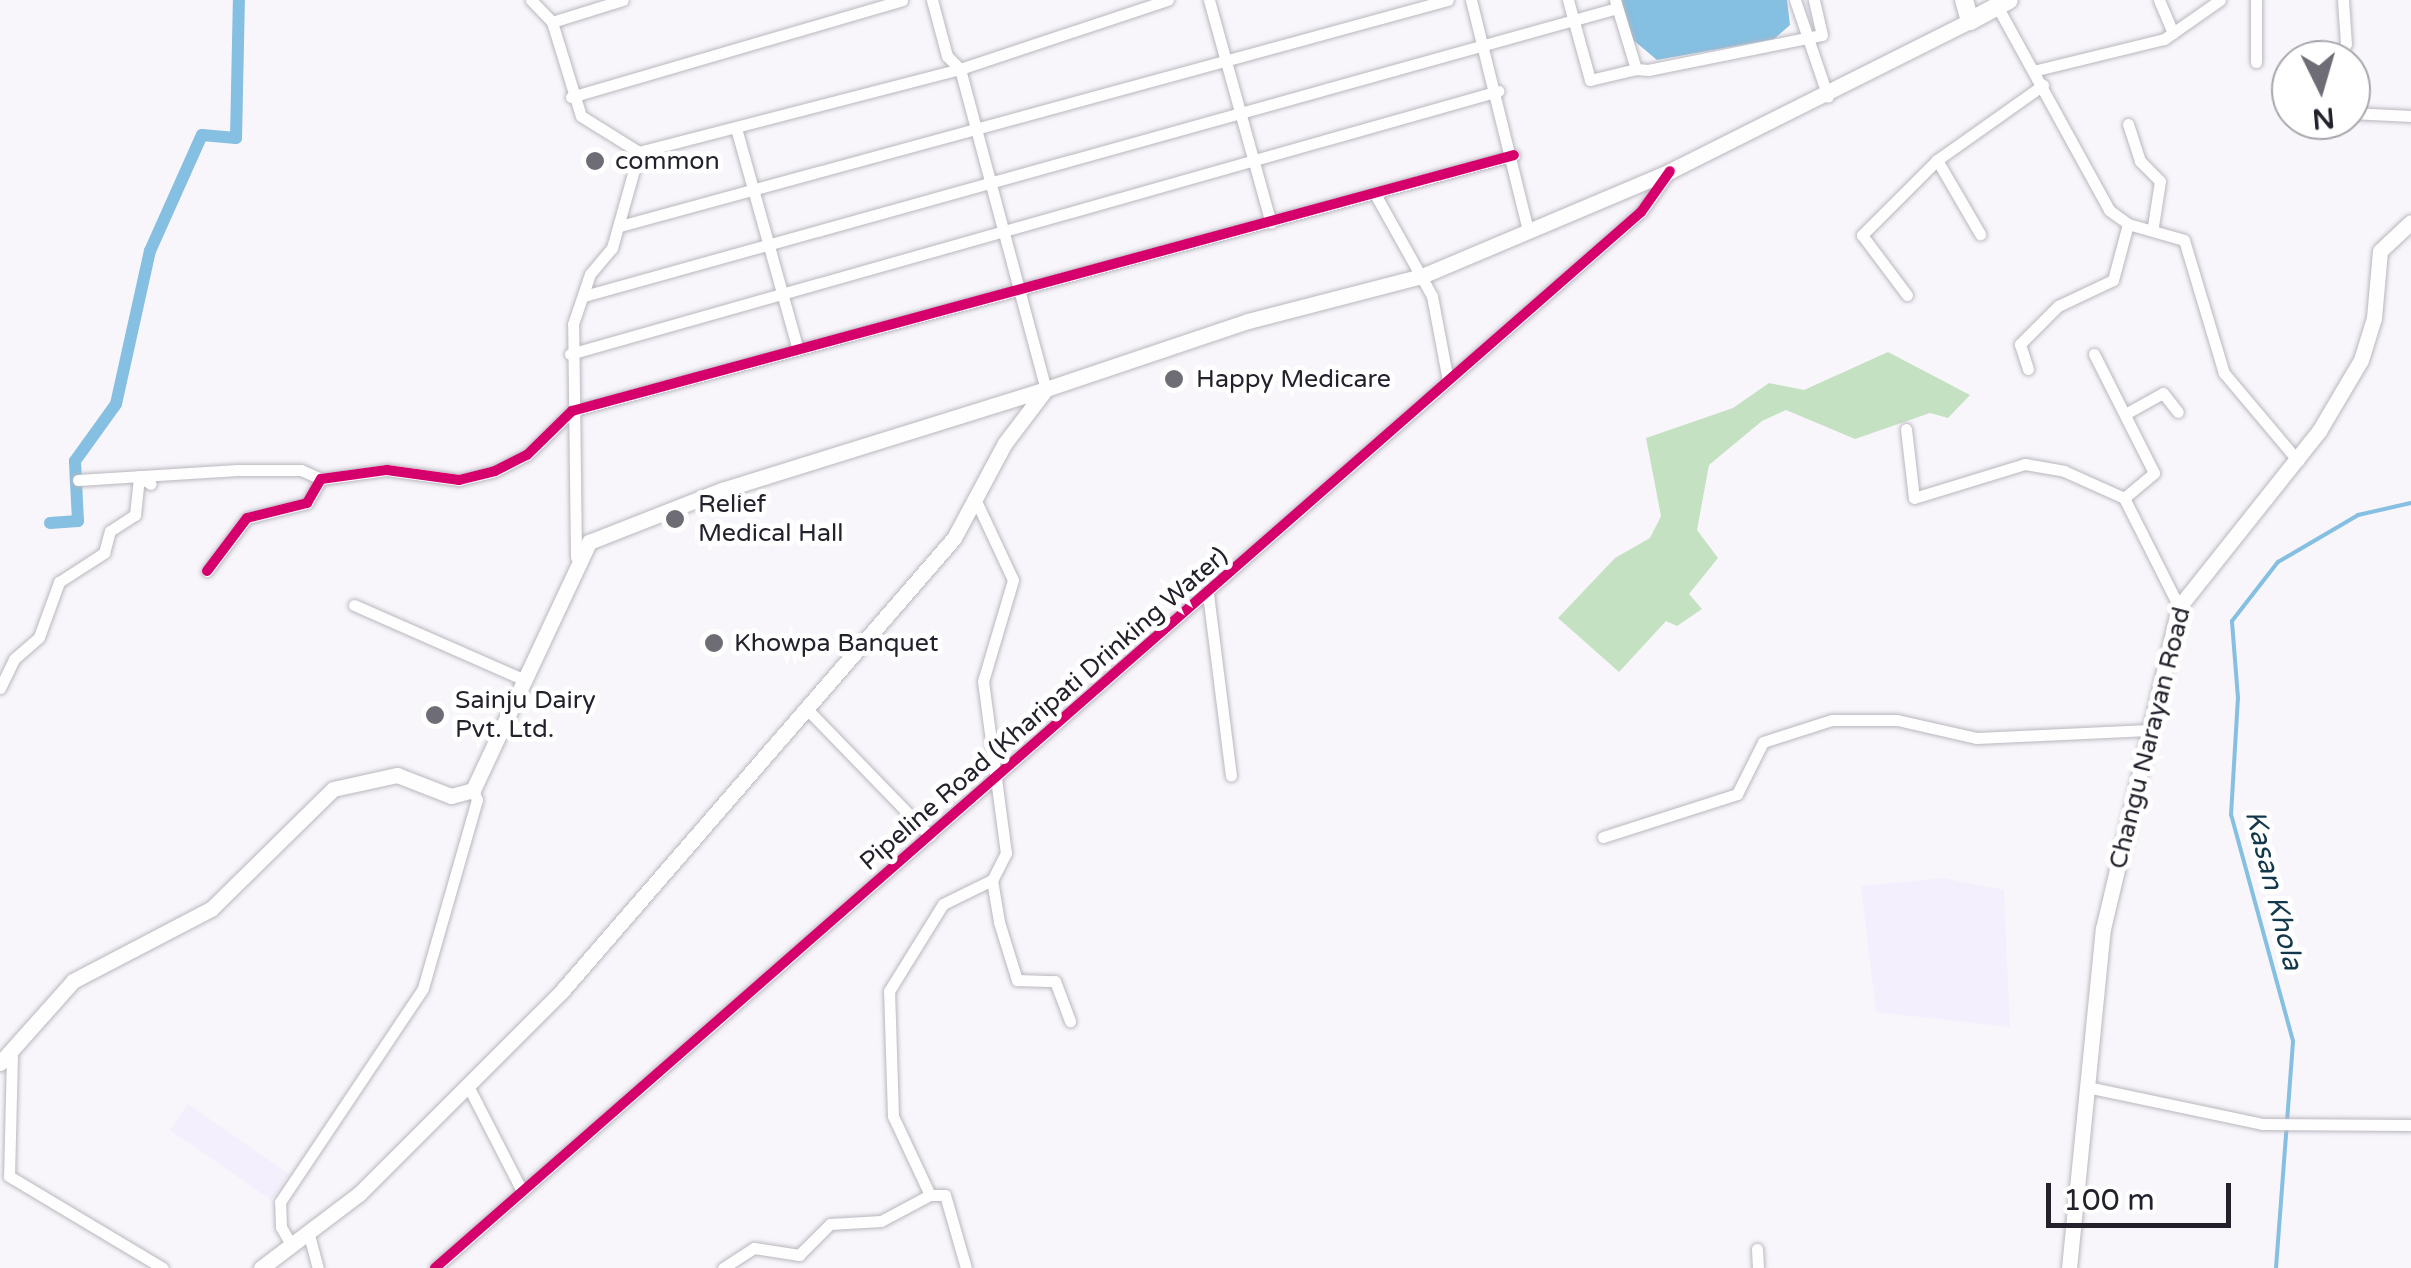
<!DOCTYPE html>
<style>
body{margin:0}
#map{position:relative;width:2411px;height:1268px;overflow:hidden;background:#f8f6fb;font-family:"Varela Round",sans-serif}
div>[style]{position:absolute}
.built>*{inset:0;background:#f3effd}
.forest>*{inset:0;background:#c4e2c2}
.water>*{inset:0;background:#85bfe1}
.stream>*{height:4px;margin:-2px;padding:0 2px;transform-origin:2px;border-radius:2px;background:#85bfe1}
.canal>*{height:12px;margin:-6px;padding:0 6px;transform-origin:6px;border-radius:6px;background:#85bfe1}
.roads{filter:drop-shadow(0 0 2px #b9b7be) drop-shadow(0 0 2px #b9b7be)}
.minor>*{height:11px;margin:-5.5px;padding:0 5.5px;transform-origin:5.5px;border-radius:5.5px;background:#fefefe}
.secondary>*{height:15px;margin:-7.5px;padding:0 7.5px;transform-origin:7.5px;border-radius:7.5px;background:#fefefe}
.primary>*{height:18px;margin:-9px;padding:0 9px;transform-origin:9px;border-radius:9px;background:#fefefe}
.cycleway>*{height:10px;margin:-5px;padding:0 5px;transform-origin:5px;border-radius:5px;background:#d6006c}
.dots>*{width:28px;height:28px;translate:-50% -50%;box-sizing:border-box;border:5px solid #fff;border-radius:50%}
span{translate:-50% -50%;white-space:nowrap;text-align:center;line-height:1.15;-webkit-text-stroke:10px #fff;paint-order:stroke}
.poi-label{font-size:25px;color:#24212c}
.left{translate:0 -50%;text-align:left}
.street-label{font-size:25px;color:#24212c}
.water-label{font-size:28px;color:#13384c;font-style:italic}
.north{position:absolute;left:2271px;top:40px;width:100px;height:100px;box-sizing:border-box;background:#fff;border:2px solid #a7a6ab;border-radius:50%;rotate:175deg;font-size:28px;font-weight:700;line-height:40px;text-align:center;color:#24212c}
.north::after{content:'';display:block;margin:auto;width:35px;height:45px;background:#6e6c74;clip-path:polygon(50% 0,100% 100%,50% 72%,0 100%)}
.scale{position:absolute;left:2046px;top:1183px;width:185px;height:45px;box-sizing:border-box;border:5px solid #24212c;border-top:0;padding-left:12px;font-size:30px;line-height:35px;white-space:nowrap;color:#24212c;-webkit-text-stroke:8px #fff;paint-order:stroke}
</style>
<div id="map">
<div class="built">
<div style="clip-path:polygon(1943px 878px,2004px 890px,2010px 1027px,1876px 1012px,1861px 886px)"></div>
<div style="clip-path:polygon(188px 1104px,289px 1174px,271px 1200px,170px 1130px)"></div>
</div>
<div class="forest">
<div style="clip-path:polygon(1888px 352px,1970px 395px,1948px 418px,1930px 413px,1855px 439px,1786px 410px,1762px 421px,1709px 465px,1697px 530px,1718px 558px,1689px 594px,1702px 609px,1677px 626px,1666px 621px,1619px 672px,1558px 618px,1615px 558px,1650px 538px,1661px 516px,1646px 438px,1733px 408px,1769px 383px,1804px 390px)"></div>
</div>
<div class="water">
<div style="clip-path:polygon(1621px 0,1787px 0,1790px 25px,1774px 39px,1657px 60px,1632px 39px)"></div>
</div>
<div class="stream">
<div style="left:2276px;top:1268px;width:228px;rotate:-85.7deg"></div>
<div style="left:2293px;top:1041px;width:234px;rotate:-105.3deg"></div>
<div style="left:2231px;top:815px;width:117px;rotate:-86.6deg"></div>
<div style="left:2238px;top:698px;width:77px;rotate:-94.5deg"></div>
<div style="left:2232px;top:621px;width:75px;rotate:-52.1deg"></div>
<div style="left:2278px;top:562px;width:93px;rotate:-30.4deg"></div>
<div style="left:2358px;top:515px;width:54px;rotate:-12.8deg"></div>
</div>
<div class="canal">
<div style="left:50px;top:523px;width:28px;rotate:-4deg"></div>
<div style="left:78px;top:521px;width:60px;rotate:-92.9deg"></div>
<div style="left:75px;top:461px;width:70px;rotate:-54.3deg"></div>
<div style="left:116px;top:404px;width:157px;rotate:-77.5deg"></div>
<div style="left:150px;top:251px;width:127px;rotate:-65.9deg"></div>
<div style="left:202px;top:135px;width:34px;rotate:5deg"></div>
<div style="left:236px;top:138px;width:138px;rotate:-88.8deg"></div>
</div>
<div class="roads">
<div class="minor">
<div style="left:531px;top:0;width:30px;rotate:46deg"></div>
<div style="left:552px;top:22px;width:98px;rotate:72.9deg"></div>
<div style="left:581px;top:116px;width:68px;rotate:31.8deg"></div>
<div style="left:639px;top:152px;width:332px;rotate:-14.5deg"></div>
<div style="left:960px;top:69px;width:219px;rotate:-18.4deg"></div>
<div style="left:932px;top:0;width:58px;rotate:75deg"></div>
<div style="left:947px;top:56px;width:18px;rotate:45deg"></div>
<div style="left:960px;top:69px;width:331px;rotate:75deg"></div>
<div style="left:1209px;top:0;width:231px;rotate:74.5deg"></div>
<div style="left:1471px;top:0;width:238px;rotate:76.1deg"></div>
<div style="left:1568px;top:0;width:83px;rotate:74.6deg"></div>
<div style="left:1590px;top:80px;width:47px;rotate:-13.4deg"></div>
<div style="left:1615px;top:0;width:72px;rotate:73.1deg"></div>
<div style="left:1636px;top:69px;width:12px;rotate:5deg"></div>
<div style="left:1648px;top:70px;width:177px;rotate:-11.4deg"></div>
<div style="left:1822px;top:35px;width:36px;rotate:-103deg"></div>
<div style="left:1795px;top:0;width:102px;rotate:71.2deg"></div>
<div style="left:2159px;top:0;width:36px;rotate:67deg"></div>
<div style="left:2256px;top:0;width:62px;rotate:90deg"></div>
<div style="left:1997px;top:6px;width:233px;rotate:61.2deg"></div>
<div style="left:2109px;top:210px;width:24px;rotate:36deg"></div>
<div style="left:2128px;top:224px;width:58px;rotate:15.9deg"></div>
<div style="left:2184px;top:240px;width:139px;rotate:73.3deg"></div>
<div style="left:2224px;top:373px;width:115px;rotate:49.9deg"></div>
<div style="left:552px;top:22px;width:74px;rotate:-17.2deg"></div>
<div style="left:2337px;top:60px;width:18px;rotate:-61deg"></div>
<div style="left:2346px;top:44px;width:44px;rotate:-93.9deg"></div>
<div style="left:2033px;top:71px;width:135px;rotate:-13.7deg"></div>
<div style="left:2164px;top:39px;width:68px;rotate:-34.9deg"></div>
<div style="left:571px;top:97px;width:345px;rotate:-16.3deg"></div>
<div style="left:2351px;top:113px;width:60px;rotate:2.9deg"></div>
<div style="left:2128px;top:124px;width:39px;rotate:72deg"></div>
<div style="left:2140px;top:161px;width:28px;rotate:45deg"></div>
<div style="left:2160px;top:181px;width:46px;rotate:98.8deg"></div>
<div style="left:736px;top:128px;width:230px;rotate:74.4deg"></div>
<div style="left:1937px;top:160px;width:86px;rotate:59.8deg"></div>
<div style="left:1375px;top:194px;width:117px;rotate:60.8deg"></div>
<div style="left:1432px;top:296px;width:86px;rotate:79.3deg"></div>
<div style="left:620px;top:226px;width:858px;rotate:-15.27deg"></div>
<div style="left:1907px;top:295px;width:75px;rotate:-126.9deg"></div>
<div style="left:1862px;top:235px;width:106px;rotate:-45deg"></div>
<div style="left:1937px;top:160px;width:130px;rotate:-35.3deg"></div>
<div style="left:584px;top:296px;width:1072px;rotate:-15.58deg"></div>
<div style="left:570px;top:354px;width:965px;rotate:-15.82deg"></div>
<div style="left:2094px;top:354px;width:133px;rotate:63.2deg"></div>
<div style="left:2154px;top:473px;width:39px;rotate:140deg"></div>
<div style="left:2028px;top:369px;width:26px;rotate:-108deg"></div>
<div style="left:2020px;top:344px;width:54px;rotate:-45deg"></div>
<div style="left:2058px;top:306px;width:61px;rotate:-25.3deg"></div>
<div style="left:2113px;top:280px;width:58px;rotate:-75deg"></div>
<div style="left:2127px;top:413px;width:41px;rotate:-29.1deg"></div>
<div style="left:2163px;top:393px;width:24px;rotate:52deg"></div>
<div style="left:1906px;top:429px;width:69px;rotate:83.4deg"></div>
<div style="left:1914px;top:498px;width:116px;rotate:-17deg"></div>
<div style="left:2025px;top:464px;width:40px;rotate:10deg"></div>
<div style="left:2064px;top:471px;width:66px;rotate:24.2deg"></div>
<div style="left:2124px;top:498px;width:122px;rotate:63.2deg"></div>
<div style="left:78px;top:480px;width:160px;rotate:-3.6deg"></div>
<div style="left:238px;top:470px;width:63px"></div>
<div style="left:301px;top:470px;width:22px;rotate:24deg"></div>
<div style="left:977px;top:503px;width:85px;rotate:64.9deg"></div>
<div style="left:1013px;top:580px;width:105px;rotate:106.5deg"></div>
<div style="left:983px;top:681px;width:174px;rotate:82.4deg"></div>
<div style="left:1006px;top:853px;width:30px;rotate:117deg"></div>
<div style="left:992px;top:880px;width:43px;rotate:80.5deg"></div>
<div style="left:999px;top:922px;width:61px;rotate:72.8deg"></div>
<div style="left:1017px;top:980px;width:38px;rotate:2deg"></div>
<div style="left:1055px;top:981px;width:43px;rotate:69.4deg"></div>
<div style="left:576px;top:557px;width:233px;rotate:-90.7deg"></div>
<div style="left:573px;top:324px;width:53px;rotate:-71.2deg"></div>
<div style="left:590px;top:274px;width:34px;rotate:-50deg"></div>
<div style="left:612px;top:248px;width:100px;rotate:-74.3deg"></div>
<div style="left:207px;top:571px;width:66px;rotate:-53deg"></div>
<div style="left:247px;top:518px;width:62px;rotate:-14deg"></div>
<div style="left:307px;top:503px;width:28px;rotate:-60deg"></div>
<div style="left:321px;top:479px;width:67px;rotate:-7.8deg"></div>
<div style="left:387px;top:470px;width:73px;rotate:7.9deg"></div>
<div style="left:459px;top:480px;width:37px;rotate:-14deg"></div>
<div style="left:495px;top:471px;width:36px;rotate:-27deg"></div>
<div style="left:527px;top:455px;width:63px;rotate:-44.4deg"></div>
<div style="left:572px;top:411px;width:976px;rotate:-15.2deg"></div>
<div style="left:1208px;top:594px;width:183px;rotate:82.8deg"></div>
<div style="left:354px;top:605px;width:187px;rotate:23.7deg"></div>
<div style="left:0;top:688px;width:32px;rotate:-64deg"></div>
<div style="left:14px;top:659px;width:33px;rotate:-41deg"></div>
<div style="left:39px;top:637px;width:59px;rotate:-70deg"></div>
<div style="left:59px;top:582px;width:54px;rotate:-32.8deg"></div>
<div style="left:104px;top:553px;width:23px;rotate:-75deg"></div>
<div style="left:110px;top:531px;width:30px;rotate:-33deg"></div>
<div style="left:135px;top:515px;width:39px;rotate:-84deg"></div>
<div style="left:139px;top:476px;width:14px;rotate:34deg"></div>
<div style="left:806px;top:708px;width:178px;rotate:45.9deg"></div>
<div style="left:1603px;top:837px;width:141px;rotate:-17.8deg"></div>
<div style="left:1737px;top:794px;width:58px;rotate:-63.4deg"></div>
<div style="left:1763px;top:742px;width:72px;rotate:-17.7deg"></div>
<div style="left:1832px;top:720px;width:65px"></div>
<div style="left:1897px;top:720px;width:82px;rotate:12.7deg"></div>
<div style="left:1977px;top:738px;width:172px;rotate:-2.7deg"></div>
<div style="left:12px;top:1055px;width:121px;rotate:91.4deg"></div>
<div style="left:9px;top:1176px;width:179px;rotate:30.9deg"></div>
<div style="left:2087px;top:1087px;width:179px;rotate:11.9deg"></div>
<div style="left:2262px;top:1124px;width:149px;rotate:0.4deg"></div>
<div style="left:469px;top:1088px;width:116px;rotate:62.8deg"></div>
<div style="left:309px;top:1235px;width:34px;rotate:75deg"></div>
<div style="left:292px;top:1246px;width:22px;rotate:-120deg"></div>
<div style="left:281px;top:1227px;width:25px;rotate:-92deg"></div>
<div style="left:280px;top:1202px;width:257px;rotate:-56.2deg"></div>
<div style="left:423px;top:988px;width:196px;rotate:-74deg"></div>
<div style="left:477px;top:800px;width:11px;rotate:-112deg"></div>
<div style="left:1757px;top:1249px;width:19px;rotate:87deg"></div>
<div style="left:435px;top:1268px;width:1603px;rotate:-41.21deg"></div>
<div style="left:1641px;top:212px;width:50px;rotate:-54.7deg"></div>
<div style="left:723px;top:1268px;width:37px;rotate:-33deg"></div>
<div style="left:754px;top:1248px;width:46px;rotate:8.8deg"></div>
<div style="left:799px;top:1255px;width:44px;rotate:-45deg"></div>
<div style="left:830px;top:1224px;width:51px;rotate:-3.4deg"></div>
<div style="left:881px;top:1221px;width:55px;rotate:-28deg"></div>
<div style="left:966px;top:1268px;width:76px;rotate:-106deg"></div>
<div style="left:945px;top:1195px;width:15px;rotate:180deg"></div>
<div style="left:930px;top:1195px;width:87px;rotate:-115.1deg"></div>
<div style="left:893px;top:1116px;width:125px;rotate:-91.8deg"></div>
<div style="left:889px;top:991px;width:102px;rotate:-58.2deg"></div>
<div style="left:943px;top:904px;width:55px;rotate:-26.1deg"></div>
</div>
<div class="secondary">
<div style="left:0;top:1063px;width:110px;rotate:-48.3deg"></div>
<div style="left:73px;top:981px;width:156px;rotate:-27.6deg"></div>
<div style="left:211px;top:909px;width:171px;rotate:-44.5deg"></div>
<div style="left:333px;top:789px;width:66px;rotate:-12.3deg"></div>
<div style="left:397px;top:775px;width:58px;rotate:21.3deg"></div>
<div style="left:451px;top:796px;width:23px;rotate:-15deg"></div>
<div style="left:473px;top:790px;width:274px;rotate:-64.9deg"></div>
<div style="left:589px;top:542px;width:143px;rotate:-21.4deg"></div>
<div style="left:722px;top:490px;width:339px;rotate:-17.3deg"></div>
<div style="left:261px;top:1268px;width:123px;rotate:-37.1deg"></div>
<div style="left:359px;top:1194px;width:286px;rotate:-45deg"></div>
<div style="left:561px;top:992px;width:600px;rotate:-49.12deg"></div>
<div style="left:954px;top:538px;width:108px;rotate:-61.8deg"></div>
<div style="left:1005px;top:443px;width:68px;rotate:-52.8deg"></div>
<div style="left:1046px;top:389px;width:213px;rotate:-18.6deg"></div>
<div style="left:1248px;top:321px;width:180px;rotate:-14.5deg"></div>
<div style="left:1422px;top:276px;width:269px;rotate:-22.9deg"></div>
<div style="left:1670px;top:171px;width:335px;rotate:-26.6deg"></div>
<div style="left:2069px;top:1268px;width:341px;rotate:-84.3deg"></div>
<div style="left:2103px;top:929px;width:331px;rotate:-76.7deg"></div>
<div style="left:2179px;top:607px;width:225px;rotate:-51.5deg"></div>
<div style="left:2319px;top:431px;width:82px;rotate:-59.4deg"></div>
<div style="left:2361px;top:360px;width:44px;rotate:-72.8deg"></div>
<div style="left:2374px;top:318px;width:67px;rotate:-84.9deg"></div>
<div style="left:2380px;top:251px;width:42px;rotate:-43.1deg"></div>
</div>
<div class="primary">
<div style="left:1964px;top:0;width:22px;rotate:74deg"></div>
<div style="left:1970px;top:21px;width:44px;rotate:-28.3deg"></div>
</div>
</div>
<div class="cycleway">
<div style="left:207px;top:571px;width:66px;rotate:-53deg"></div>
<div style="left:247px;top:518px;width:62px;rotate:-14deg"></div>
<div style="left:307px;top:503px;width:28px;rotate:-60deg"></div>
<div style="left:321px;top:479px;width:67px;rotate:-7.8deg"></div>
<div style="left:387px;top:470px;width:73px;rotate:7.9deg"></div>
<div style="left:459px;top:480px;width:37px;rotate:-14deg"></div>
<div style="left:495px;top:471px;width:36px;rotate:-27deg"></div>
<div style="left:527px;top:455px;width:63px;rotate:-44.4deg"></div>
<div style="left:572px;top:411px;width:976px;rotate:-15.2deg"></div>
<div style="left:435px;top:1268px;width:1603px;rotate:-41.21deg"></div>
<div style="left:1641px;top:212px;width:50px;rotate:-54.7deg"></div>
</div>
<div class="dots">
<div style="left:595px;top:161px;background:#6e6c74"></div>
<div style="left:1174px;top:379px;background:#6e6c74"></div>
<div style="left:675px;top:519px;background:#6e6c74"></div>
<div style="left:714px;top:643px;background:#6e6c74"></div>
<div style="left:435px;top:715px;background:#6e6c74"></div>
</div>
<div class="poi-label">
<span class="left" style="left:615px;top:161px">common</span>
<span class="left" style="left:1196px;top:379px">Happy Medicare</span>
<span class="left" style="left:698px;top:519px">Relief<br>Medical Hall</span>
<span class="left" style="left:734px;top:643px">Khowpa Banquet</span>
<span class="left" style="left:455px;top:715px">Sainju Dairy<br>Pvt. Ltd.</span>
</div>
<div class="street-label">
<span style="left:1044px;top:709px;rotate:-41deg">Pipeline Road (Kharipati Drinking Water)</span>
<span style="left:2150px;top:738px;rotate:-76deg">Changu Narayan Road</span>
</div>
<div class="water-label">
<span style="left:2274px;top:890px;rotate:76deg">Kasan Khola</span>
</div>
<div class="north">N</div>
<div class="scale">100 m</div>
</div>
